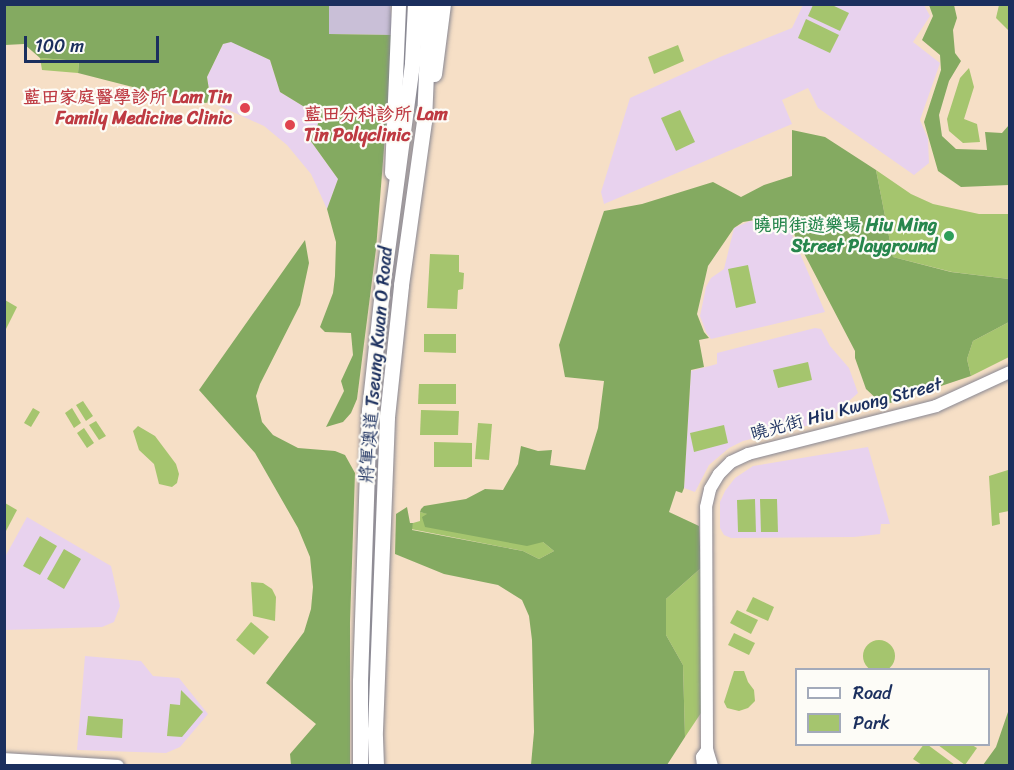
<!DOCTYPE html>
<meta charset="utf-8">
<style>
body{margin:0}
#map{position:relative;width:1014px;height:770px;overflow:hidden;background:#f6dfc6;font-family:Sriracha,"LXGW WenKai TC",sans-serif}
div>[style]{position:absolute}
.built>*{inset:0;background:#e8d2ee}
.industrial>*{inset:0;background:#c9bfd7}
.green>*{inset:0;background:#a5c56e}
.round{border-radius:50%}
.forest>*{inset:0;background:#84aa61}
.roads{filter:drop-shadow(0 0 2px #888792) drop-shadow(0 0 2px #888792)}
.secondary>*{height:12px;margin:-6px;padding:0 6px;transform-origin:6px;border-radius:6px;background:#fff}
.primary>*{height:14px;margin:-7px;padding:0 7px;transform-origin:7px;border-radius:7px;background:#fff}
.highway>*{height:15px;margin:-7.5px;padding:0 7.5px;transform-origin:7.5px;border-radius:7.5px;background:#fff}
.dots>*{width:16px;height:16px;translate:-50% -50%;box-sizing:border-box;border:3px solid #fdfcf7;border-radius:50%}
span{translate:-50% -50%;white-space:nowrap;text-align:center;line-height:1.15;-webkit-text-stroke:4.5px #fdfcf7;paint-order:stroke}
.health-label{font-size:18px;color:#be3a42;font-weight:700}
.right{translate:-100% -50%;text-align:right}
.left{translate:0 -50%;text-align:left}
.leisure-label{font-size:18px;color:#27864d;font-weight:700}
.street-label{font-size:18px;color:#1b2f5e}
.frame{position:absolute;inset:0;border:6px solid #1b2f5e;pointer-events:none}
.legend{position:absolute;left:795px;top:668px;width:195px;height:78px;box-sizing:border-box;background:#fdfcf7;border:2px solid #a3aaba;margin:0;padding:8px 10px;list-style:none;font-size:18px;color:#1b2f5e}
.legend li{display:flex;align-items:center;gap:12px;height:30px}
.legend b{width:30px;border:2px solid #a3aaba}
.scale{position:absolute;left:24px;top:36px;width:135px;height:27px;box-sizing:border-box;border:3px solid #1b2f5e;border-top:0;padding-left:8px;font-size:18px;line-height:21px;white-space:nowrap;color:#1b2f5e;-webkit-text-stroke:4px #fdfcf7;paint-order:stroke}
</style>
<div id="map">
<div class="built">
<div style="clip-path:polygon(803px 5px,924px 5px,930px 16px,913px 42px,940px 63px,920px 120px,928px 139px,929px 163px,914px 175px,818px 108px,808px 88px,782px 100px,792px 124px,604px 204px,601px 192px,630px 98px,720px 57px,792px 28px)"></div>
<div style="clip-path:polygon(231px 41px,270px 60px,280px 92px,316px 114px,318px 124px,310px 140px,338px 179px,327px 209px,311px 174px,287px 145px,264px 126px,211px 102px,207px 77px,223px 44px)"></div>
<div style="clip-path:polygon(750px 221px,776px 223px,785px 225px,790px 230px,825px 312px,711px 339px,706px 332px,700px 316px,706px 287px,711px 278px,724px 269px,734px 228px)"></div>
<div style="clip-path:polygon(815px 328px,821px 329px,830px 346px,849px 368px,858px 393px,832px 416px,823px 419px,823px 422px,743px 441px,729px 448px,709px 465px,695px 492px,684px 488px,691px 371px,717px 364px,717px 353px)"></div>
<div style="clip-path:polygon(868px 447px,890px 524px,881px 524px,880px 534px,854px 537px,731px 538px,724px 535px,720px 528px,720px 502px,725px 491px,735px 478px,753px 466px)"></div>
<div style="clip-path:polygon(27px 517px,111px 566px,120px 606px,114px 622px,102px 627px,5px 630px,5px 557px)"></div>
<div style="clip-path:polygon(85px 656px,141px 661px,153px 676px,179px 678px,208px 714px,180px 747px,166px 753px,77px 750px)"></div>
</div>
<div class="industrial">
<div style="clip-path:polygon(329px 5px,390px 5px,393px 35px,328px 34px)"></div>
</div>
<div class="green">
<div style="clip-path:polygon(813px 5px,832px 5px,849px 13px,840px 31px,808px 16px)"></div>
<div style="clip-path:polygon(999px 5px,1009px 5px,1009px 31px,996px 18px)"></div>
<div style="clip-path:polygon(806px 19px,839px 35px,830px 53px,798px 38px)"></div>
<div style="clip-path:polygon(678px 45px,684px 61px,654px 74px,648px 57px)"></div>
<div style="clip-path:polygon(40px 58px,79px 61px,78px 73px,42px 70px)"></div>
<div style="clip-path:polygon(969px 68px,974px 87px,964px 119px,977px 124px,980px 142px,963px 143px,949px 131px,947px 119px,960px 78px)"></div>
<div style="clip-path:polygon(680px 110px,695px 142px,676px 151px,661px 118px)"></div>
<div style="clip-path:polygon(876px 170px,911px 194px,933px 204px,979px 214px,1009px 214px,1009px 279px,952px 272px,893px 257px)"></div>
<div style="clip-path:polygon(430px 254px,459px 255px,459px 272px,464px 273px,463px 289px,458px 290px,457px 309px,427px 308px)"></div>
<div style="clip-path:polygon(748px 265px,756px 303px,736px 308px,728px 269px)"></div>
<div style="clip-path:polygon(5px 300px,17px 307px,5px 331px)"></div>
<div style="clip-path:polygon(1009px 322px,1009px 357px,971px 376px,967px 359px,973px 341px)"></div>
<div style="clip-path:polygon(424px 334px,456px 334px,456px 353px,424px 352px)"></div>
<div style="clip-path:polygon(808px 362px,812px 380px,778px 388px,773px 370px)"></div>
<div style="clip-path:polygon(419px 384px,456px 384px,456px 404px,418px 404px)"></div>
<div style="clip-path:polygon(83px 401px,93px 416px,86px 421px,76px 405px)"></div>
<div style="clip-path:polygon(33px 408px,40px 412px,31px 427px,24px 423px)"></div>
<div style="clip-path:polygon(72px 408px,81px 423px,74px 428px,65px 413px)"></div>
<div style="clip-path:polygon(421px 410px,459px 411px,458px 435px,420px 435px)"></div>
<div style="clip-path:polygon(96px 421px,106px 436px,99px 440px,89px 425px)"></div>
<div style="clip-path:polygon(478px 423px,492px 424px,489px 460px,475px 459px)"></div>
<div style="clip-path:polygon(724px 425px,728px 443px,694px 452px,690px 433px)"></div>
<div style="clip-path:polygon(138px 426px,155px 436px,176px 464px,179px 474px,177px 483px,172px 487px,159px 484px,154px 464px,139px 450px,133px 431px)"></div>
<div style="clip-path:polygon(84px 428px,94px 443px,87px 448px,77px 433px)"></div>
<div style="clip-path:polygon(434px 442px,472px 443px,472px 467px,434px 467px)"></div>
<div style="clip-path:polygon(1008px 470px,1009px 511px,999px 513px,1000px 524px,992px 526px,989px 476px)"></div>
<div style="clip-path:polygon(755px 499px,756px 532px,738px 532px,737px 500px)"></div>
<div style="clip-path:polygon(760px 499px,777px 499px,778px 532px,761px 532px)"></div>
<div style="clip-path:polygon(5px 503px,17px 510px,6px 531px,5px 530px)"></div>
<div style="clip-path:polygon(420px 512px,543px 542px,554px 551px,539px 559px,523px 551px,411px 529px,413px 523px,420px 521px)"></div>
<div style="clip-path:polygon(40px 536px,57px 546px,40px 575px,23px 566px)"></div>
<div style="clip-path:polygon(64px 549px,81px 559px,64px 589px,47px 579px)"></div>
<div style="clip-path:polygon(701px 568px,701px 713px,685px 737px,683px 665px,666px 635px,666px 599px)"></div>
<div style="clip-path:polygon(251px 582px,263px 583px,272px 589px,276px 597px,275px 621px,253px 616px)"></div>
<div style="clip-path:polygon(753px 597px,774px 607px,768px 621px,746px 611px)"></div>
<div style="clip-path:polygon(737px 610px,758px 620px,751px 634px,730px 623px)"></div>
<div style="clip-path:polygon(251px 622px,269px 637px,254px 655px,236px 640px)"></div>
<div style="clip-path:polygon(734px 633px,755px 643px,749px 655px,728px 645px)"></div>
<div class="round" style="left:863px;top:640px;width:32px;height:32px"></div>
<div style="clip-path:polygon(734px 671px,744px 671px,748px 682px,754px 690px,755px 701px,748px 708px,739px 711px,727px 708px,724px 702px)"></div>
<div style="clip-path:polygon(181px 690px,203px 712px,182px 737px,167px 736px,170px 704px,180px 705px)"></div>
<div style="clip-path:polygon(88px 716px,123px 719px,122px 738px,86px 735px)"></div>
<div style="clip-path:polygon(924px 744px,928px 745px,955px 765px,922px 765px,913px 759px)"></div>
<div style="clip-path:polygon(938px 745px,972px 745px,977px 748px,965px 765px)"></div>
</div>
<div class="forest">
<div style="clip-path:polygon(4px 5px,329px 5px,329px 34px,393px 35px,376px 249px,357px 399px,351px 413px,343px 422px,326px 427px,344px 391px,341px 381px,353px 355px,351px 333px,325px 332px,320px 327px,333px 293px,335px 276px,336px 242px,327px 209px,338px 179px,310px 140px,318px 124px,316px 114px,280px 92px,270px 60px,231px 42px,223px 44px,207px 77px,211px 102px,199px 104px,78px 73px,79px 61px,40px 58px,24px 44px,5px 45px)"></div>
<div style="clip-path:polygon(929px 5px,954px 5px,957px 18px,953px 30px,955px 53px,961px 61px,949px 81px,939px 115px,942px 136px,956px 149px,987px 150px,985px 132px,1002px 133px,1009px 125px,1009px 185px,961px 187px,938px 171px,924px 122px,941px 70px,940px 55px,922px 40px,933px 16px)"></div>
<div style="clip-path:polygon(792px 130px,825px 137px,876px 170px,893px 257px,951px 272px,1009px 279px,1009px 322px,973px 341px,967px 359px,971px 376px,887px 404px,881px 403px,866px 389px,855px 358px,855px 351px,784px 215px,743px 222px,734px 228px,708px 266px,697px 314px,704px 332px,709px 338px,699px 340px,704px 367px,691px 370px,684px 488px,682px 493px,676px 491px,669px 512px,699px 526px,701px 568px,666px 599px,666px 635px,683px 665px,685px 737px,667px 765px,531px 765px,534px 732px,532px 640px,529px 616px,522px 600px,498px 585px,444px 574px,395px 554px,396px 514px,407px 507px,410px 523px,413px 523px,412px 530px,523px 551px,539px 559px,554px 551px,543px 542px,527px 546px,425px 527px,422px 517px,427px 514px,420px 512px,421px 509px,424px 506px,466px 499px,485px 489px,503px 490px,518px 464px,521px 446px,538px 451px,552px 450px,550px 465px,585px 470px,598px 428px,604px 381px,565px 377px,559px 345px,604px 211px,642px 204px,713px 182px,741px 197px,764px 185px,792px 176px)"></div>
<div style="clip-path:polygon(305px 240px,309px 263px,300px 305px,260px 384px,256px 396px,262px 422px,273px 435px,298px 448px,335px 451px,345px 455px,355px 473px,350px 623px,350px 765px,291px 765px,290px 754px,316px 724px,266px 683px,304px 632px,311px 609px,313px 587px,310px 557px,298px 528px,255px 453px,199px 390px)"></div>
<div style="clip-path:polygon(1009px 709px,1009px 765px,983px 765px,996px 747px)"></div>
</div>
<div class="roads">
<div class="secondary">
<div style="left:4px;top:759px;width:114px;rotate:3.5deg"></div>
<div style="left:703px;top:766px;width:9px;rotate:-96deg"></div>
<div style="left:702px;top:757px;width:9px;rotate:-54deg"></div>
<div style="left:712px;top:766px;width:17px;rotate:-107deg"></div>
<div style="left:707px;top:750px;width:243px;rotate:-90.2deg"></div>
<div style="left:706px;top:507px;width:18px;rotate:-77deg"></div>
<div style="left:710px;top:489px;width:17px;rotate:-59deg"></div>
<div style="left:719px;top:474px;width:17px;rotate:-45deg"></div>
<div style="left:731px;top:462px;width:19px;rotate:-25deg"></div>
<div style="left:748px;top:454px;width:194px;rotate:-14.3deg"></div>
<div style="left:936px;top:406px;width:81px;rotate:-24.7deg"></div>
</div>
<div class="primary">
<div style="left:392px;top:173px;width:169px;rotate:-87.6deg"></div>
</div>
<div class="highway">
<div style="left:434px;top:74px;width:71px;rotate:-82.7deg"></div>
<div style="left:360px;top:766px;width:85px;rotate:-90deg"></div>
<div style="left:360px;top:681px;width:271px;rotate:-88.1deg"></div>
<div style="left:369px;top:410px;width:130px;rotate:-83.8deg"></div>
<div style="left:383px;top:281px;width:220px;rotate:-82.4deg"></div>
<div style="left:412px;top:63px;width:59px;rotate:-87.1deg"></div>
<div style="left:376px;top:766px;width:36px;rotate:-92deg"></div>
<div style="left:375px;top:730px;width:313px;rotate:-87.8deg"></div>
<div style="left:387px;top:417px;width:133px;rotate:-83.9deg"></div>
<div style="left:401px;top:285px;width:166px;rotate:-82deg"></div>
<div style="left:424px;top:121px;width:117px;rotate:-87.6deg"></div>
</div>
</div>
<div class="dots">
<div style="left:245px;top:108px;background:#e0444e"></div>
<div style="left:290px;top:125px;background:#e0444e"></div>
<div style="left:949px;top:236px;background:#2e9e5b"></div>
</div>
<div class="health-label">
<span class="right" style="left:232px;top:108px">藍田家庭醫學診所 Lam Tin<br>Family Medicine Clinic</span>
<span class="left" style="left:304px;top:125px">藍田分科診所 Lam<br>Tin Polyclinic</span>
</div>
<div class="leisure-label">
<span class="right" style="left:937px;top:236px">曉明街遊樂場 Hiu Ming<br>Street Playground</span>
</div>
<div class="street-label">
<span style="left:376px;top:365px;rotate:-85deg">將軍澳道 Tseung Kwan O Road</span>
<span style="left:846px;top:409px;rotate:-15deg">曉光街 Hiu Kwong Street</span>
</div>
<div class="frame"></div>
<ul class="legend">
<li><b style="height:8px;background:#fff"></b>Road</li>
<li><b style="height:16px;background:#a5c56e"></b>Park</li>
</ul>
<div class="scale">100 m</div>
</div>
